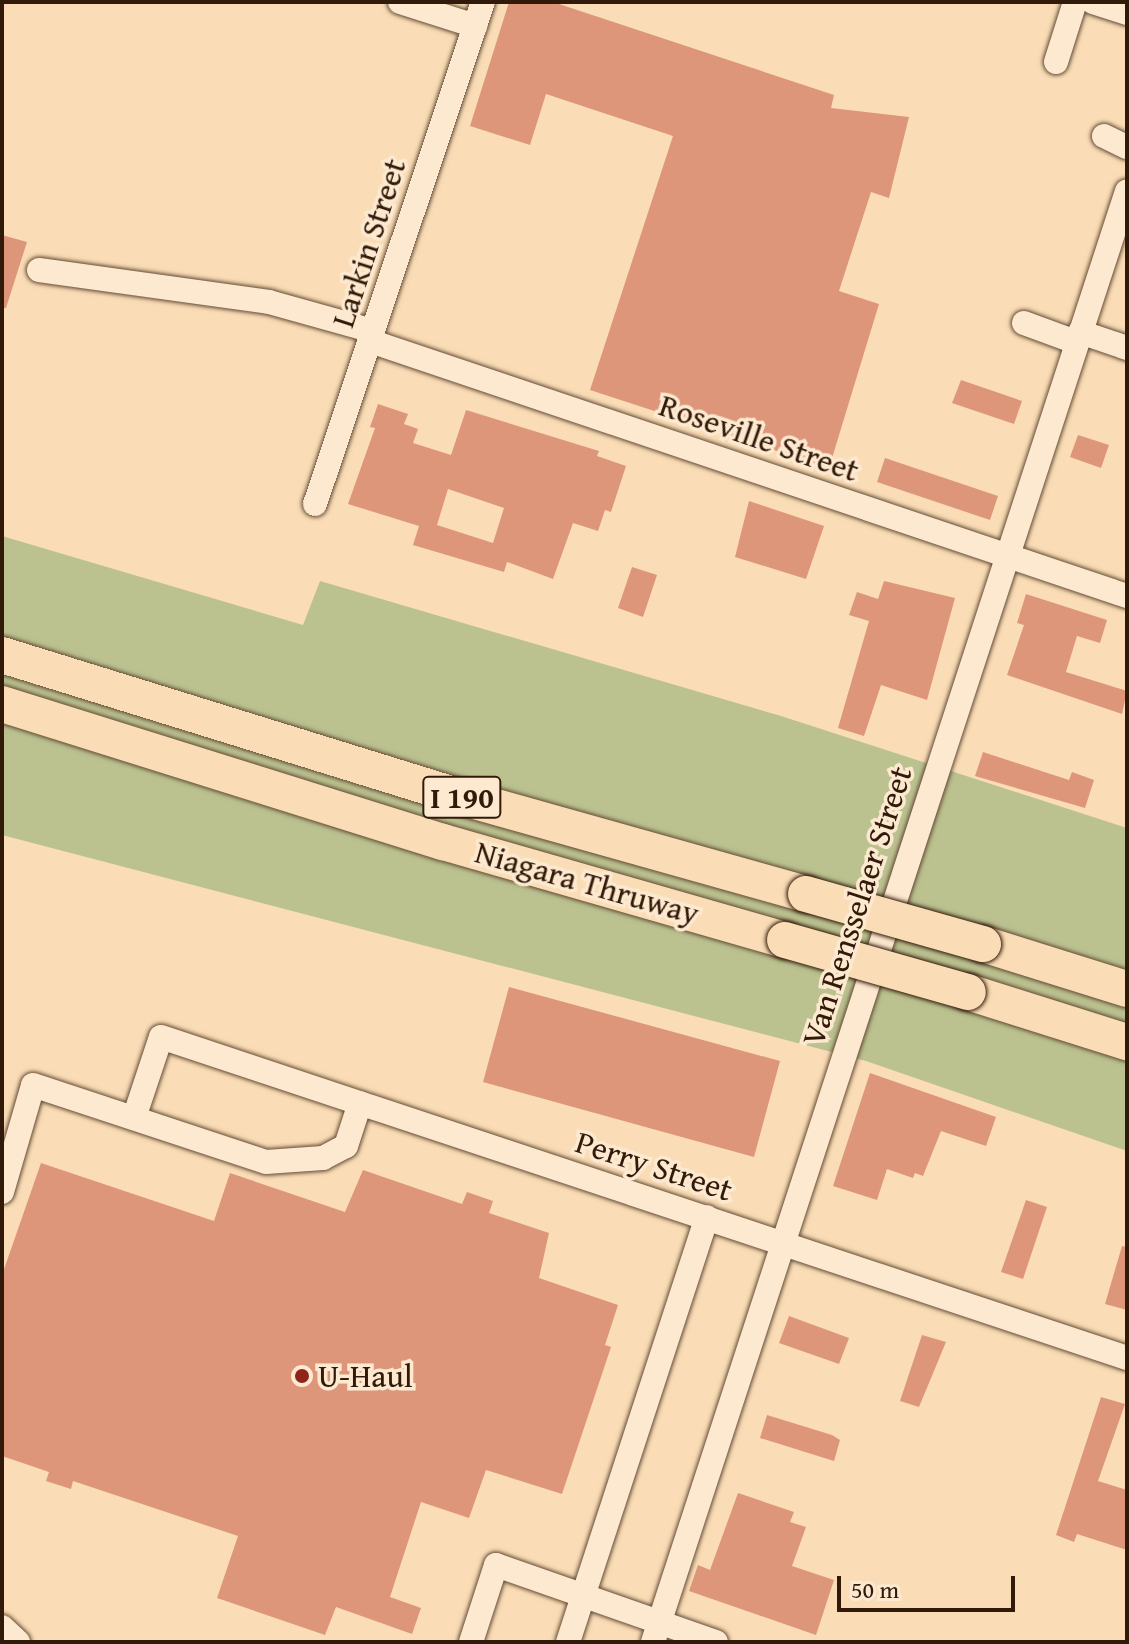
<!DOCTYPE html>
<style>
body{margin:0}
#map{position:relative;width:1129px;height:1644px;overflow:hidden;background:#faddb6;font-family:"Gentium Book Plus",serif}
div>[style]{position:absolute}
.green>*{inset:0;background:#bbc290}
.building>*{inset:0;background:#de967a}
.roads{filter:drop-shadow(0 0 2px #644b35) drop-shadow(0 0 2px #644b35)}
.minor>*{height:24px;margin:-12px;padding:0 12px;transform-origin:12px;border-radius:12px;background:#fce9d0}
.highway>*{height:36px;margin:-18px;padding:0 18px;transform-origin:18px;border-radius:18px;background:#faddb6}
.bridges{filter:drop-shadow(0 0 2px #321a0a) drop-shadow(0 0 2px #321a0a)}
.highway-bridge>*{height:36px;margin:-18px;padding:0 18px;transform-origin:18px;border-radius:18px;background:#faddb6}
.dots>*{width:22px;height:22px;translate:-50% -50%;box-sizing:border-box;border:4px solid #fce9d0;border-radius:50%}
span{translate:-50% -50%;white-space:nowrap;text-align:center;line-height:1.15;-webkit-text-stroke:7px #fce9d0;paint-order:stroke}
.shield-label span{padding:2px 6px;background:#fce9d0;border:2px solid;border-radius:6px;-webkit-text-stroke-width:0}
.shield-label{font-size:30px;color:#321a0a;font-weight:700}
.street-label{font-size:32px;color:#321a0a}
.poi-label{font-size:32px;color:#321a0a}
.left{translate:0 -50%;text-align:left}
.frame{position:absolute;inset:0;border:4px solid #321a0a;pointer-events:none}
.scale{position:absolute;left:837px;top:1576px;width:178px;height:36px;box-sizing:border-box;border:4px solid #321a0a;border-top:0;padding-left:10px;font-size:24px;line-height:28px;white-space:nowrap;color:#321a0a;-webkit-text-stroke:6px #fce9d0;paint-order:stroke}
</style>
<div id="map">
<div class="green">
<div style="clip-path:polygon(2px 536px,303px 625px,320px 581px,781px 716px,1127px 828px,1127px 1151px,866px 1061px,2px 835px)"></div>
</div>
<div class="building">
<div style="clip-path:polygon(509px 2px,553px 2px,834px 95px,831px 108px,909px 117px,889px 198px,871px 192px,839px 291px,879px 304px,829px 468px,590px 390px,673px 136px,546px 94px,530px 145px,470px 126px)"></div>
<div style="clip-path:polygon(2px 235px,27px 242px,6px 308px,2px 308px)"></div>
<div style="clip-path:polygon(961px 380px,1022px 401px,1014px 424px,952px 403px)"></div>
<div style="clip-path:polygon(evenodd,378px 404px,408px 414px,404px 424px,418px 429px,413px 443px,451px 455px,466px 410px,599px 451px,597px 456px,626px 466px,611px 512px,605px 510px,598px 531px,573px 523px,553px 579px,507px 562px,504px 572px,413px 545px,419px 526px,348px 504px,375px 428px,370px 427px,378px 404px,448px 489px,504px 508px,493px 543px,437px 525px,448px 489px)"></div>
<div style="clip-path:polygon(1078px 435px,1109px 445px,1101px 468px,1070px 457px)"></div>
<div style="clip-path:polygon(885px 458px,998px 496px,990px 520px,877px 482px)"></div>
<div style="clip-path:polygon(749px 501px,824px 526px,806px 579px,735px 557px)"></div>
<div style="clip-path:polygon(632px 567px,657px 575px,643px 617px,618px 608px)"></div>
<div style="clip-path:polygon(884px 581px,955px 598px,927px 700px,881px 685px,864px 736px,838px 728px,869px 621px,849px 615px,857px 592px,878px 599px)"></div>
<div style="clip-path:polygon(1026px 594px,1107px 620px,1100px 643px,1077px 636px,1066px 672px,1127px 691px,1122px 714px,1007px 675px,1024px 625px,1017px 623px)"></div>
<div style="clip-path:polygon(983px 752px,1069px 780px,1072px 772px,1094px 780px,1085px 808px,975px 776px)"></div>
<div style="clip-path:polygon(509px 987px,780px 1061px,754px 1157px,483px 1082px)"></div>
<div style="clip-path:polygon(870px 1073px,996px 1117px,986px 1146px,941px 1131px,923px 1176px,915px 1173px,913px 1178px,887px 1169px,877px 1200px,833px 1186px)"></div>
<div style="clip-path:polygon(41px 1163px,214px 1221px,230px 1173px,345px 1212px,363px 1170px,462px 1204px,467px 1192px,493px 1201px,489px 1213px,549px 1233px,539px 1278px,618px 1305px,605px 1345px,611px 1347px,562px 1494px,486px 1470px,469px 1518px,421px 1502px,390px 1597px,421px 1608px,412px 1634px,336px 1607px,325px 1635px,217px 1598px,238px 1536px,73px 1481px,71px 1489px,46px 1481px,49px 1472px,2px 1456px,2px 1275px)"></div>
<div style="clip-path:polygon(1026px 1200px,1047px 1207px,1023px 1279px,1001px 1272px)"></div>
<div style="clip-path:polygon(1122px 1246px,1127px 1247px,1127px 1310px,1105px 1304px)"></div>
<div style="clip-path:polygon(789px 1316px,849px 1338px,839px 1364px,779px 1343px)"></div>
<div style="clip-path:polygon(922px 1335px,946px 1342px,919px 1407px,900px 1401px)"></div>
<div style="clip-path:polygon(1101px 1397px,1125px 1404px,1098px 1481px,1127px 1490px,1127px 1550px,1077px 1534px,1074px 1542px,1056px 1535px)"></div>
<div style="clip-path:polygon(767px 1415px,832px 1435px,840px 1440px,834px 1461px,760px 1438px)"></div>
<div style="clip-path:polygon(738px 1493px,794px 1512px,790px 1522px,806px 1527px,792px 1566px,834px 1580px,816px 1635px,689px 1591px,698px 1565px,710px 1570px)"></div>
</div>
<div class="roads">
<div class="minor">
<div style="left:400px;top:2px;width:79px;rotate:17.7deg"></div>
<div style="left:1093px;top:2px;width:36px;rotate:18deg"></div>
<div style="left:1056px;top:62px;width:63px;rotate:-72.4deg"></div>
<div style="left:1104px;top:136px;width:25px;rotate:26deg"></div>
<div style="left:39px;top:270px;width:232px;rotate:7.9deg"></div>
<div style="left:269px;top:302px;width:108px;rotate:15.6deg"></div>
<div style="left:1024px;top:323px;width:55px;rotate:20.1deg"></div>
<div style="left:1080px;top:332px;width:50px;rotate:18.8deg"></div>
<div style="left:370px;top:341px;width:799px;rotate:18.62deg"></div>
<div style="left:315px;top:504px;width:529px;rotate:-71.5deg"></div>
<div style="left:134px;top:1118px;width:85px;rotate:-71.6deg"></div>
<div style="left:161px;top:1037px;width:1018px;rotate:18.38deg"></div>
<div style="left:2px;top:1192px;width:111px;rotate:-73.8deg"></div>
<div style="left:33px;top:1085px;width:245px;rotate:18.3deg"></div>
<div style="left:266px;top:1162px;width:57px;rotate:-4deg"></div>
<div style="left:323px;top:1158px;width:26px;rotate:-28deg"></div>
<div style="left:346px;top:1146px;width:45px;rotate:-72deg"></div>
<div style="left:2px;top:1627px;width:22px;rotate:43deg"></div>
<div style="left:471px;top:1642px;width:81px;rotate:-72deg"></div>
<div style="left:496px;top:1565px;width:233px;rotate:19.3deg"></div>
<div style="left:568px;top:1642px;width:447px;rotate:-71.9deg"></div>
<div style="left:653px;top:1642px;width:1526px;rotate:-71.91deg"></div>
</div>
<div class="highway">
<div style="left:2px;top:655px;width:484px;rotate:17.2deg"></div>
<div style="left:464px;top:798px;width:355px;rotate:15.7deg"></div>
<div style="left:2px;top:704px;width:462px;rotate:17.4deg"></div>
<div style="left:443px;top:842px;width:356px;rotate:16deg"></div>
<div style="left:983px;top:944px;width:151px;rotate:17.4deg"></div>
<div style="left:968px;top:992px;width:167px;rotate:17.5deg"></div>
</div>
</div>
<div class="bridges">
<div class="highway-bridge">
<div style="left:806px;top:894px;width:184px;rotate:15.8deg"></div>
<div style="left:785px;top:940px;width:190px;rotate:15.9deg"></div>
</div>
</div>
<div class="dots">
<div style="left:302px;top:1376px;background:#8f2418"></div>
</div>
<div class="shield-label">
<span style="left:462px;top:797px">I 190</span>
</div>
<div class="street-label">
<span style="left:369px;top:243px;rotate:-72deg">Larkin Street</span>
<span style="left:759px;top:438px;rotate:19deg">Roseville Street</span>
<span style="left:587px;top:883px;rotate:16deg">Niagara Thruway</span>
<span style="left:857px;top:906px;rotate:-72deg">Van Rensselaer Street</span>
<span style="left:654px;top:1166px;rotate:18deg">Perry Street</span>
</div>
<div class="poi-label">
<span class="left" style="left:318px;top:1376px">U-Haul</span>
</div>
<div class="frame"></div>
<div class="scale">50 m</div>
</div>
